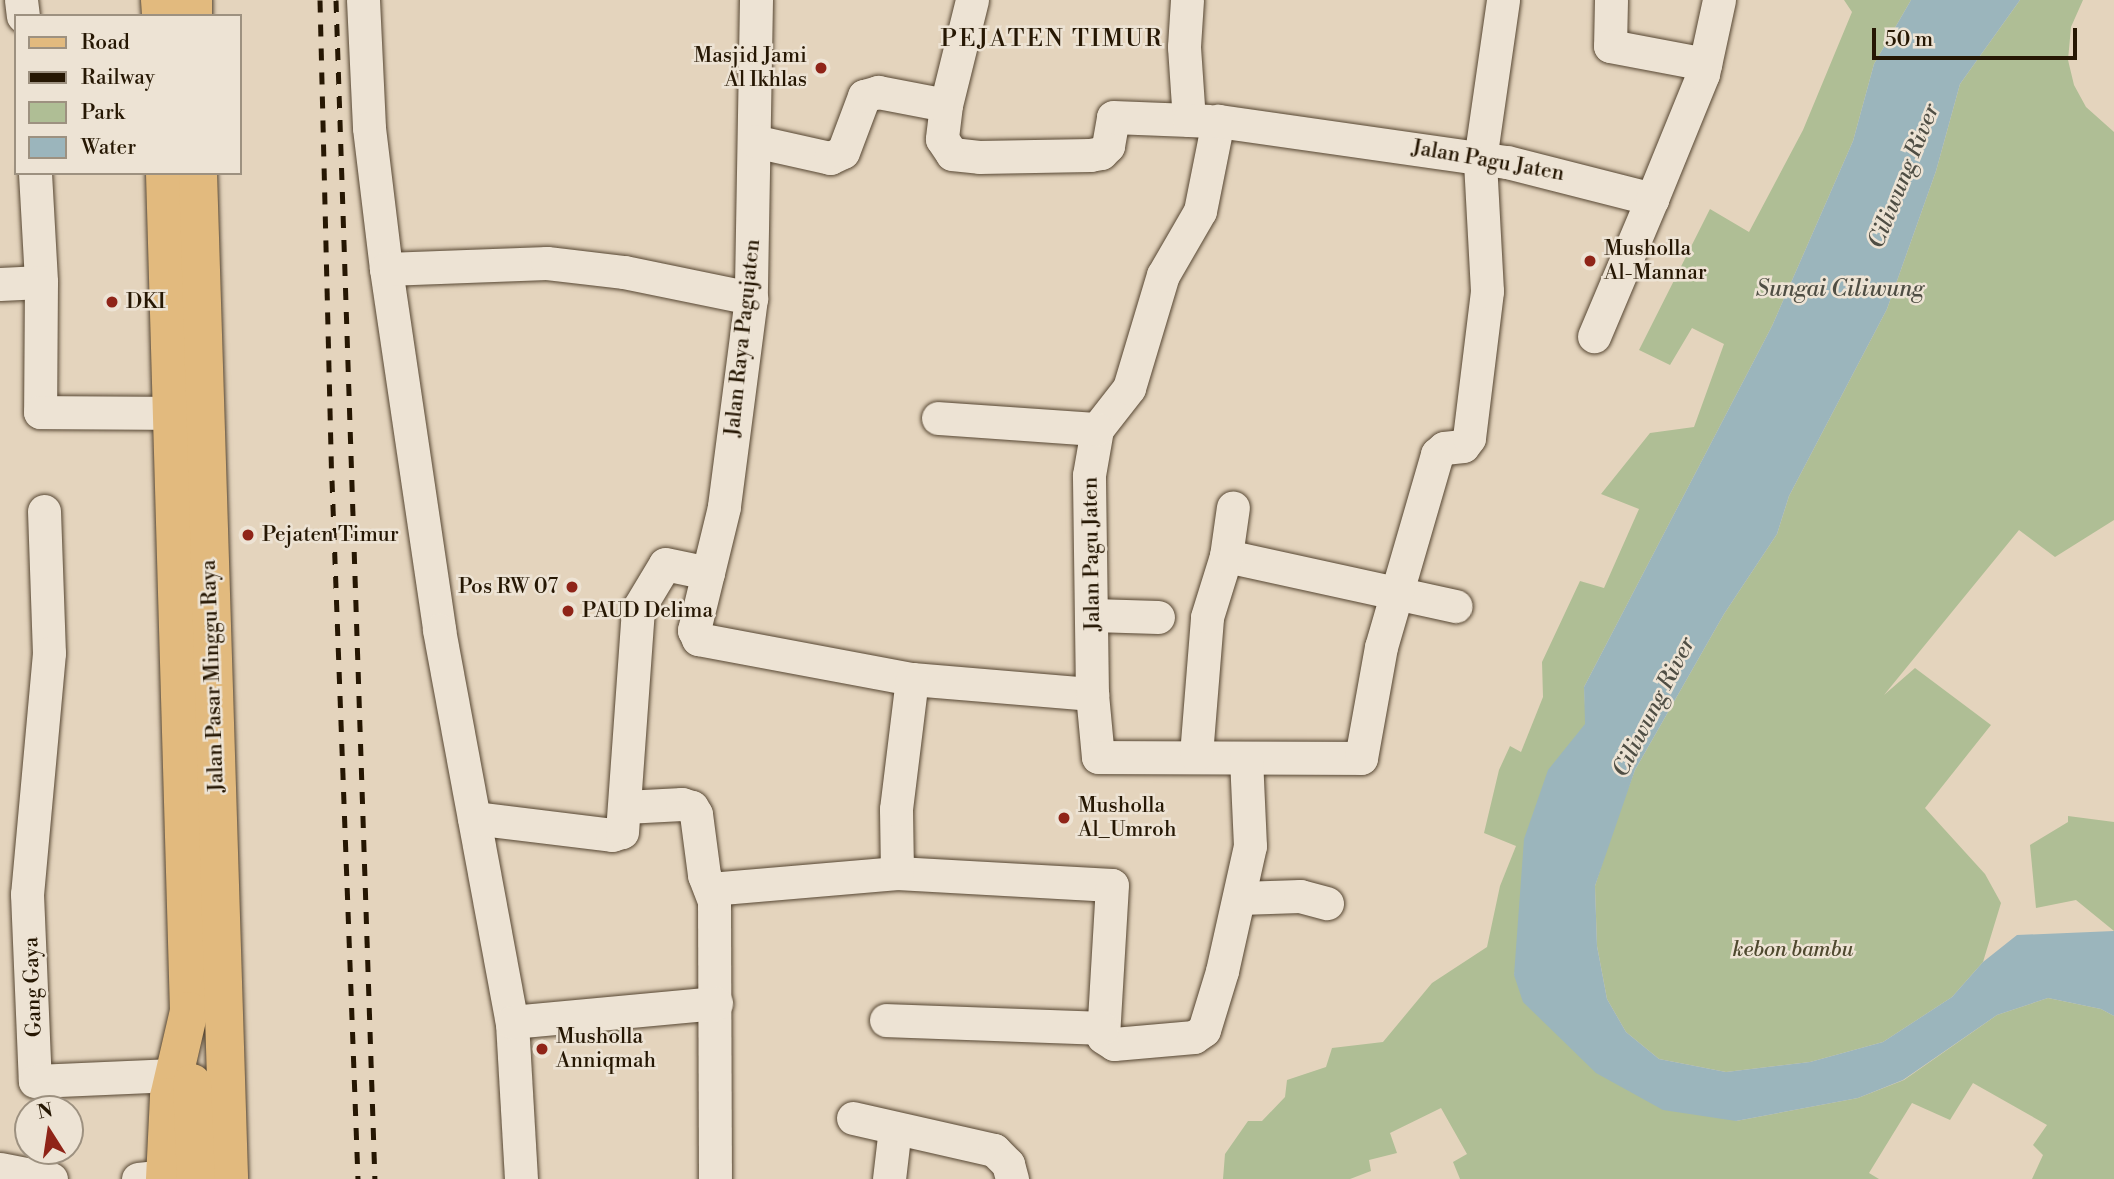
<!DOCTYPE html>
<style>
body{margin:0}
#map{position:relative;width:2114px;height:1179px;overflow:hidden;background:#e4d4bd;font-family:"Libre Bodoni",serif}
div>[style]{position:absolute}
.green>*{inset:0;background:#afbe95}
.water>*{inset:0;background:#9bb5bc}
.roads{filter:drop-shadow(0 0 2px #564632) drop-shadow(0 0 2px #564632)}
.minor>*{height:33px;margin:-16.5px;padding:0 16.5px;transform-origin:16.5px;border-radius:16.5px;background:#ede3d4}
.major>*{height:38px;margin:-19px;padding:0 19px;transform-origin:19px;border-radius:19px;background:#e2ba7e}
.rail>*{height:5px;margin-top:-2.5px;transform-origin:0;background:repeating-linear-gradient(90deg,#261703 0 12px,transparent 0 24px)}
.dots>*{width:19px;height:19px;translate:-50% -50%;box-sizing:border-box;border:4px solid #ede3d4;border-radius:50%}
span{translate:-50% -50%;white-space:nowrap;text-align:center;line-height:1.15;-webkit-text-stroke:5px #ede3d4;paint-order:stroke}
.poi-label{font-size:21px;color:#261703}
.right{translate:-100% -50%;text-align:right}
.left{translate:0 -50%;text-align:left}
.street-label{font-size:21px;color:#261703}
.park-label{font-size:21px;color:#4f492f;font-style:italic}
.water-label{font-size:23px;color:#4f4e44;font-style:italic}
.quarter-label{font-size:24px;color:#261703;letter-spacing:2px}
.legend{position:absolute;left:14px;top:14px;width:228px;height:161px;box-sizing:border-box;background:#ede3d4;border:2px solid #9d9180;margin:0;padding:9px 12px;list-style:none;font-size:21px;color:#261703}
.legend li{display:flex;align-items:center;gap:14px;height:35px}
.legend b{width:35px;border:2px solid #9d9180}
.north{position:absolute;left:14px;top:1095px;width:70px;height:70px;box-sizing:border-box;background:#ede3d4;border:2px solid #9d9180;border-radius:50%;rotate:348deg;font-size:19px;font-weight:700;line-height:28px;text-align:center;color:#261703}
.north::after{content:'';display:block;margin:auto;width:24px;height:32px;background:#8f2418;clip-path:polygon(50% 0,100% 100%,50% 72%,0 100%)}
.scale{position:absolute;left:1872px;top:28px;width:205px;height:32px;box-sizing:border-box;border:4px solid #261703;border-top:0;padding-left:9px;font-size:21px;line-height:24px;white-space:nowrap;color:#261703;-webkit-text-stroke:5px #ede3d4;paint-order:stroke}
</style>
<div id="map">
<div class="green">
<div style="clip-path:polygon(1844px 0,1911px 0,1874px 64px,1853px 141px,1772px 326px,1584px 687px,1586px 724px,1514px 975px,1736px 1121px,1858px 1098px,1904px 1080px,1997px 1015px,2048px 998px,2101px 1009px,2114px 1016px,2114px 1179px,2032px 1179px,2043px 1155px,2033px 1145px,2047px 1125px,1973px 1083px,1950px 1120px,1912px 1103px,1869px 1173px,1879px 1179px,1460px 1179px,1453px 1162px,1467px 1154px,1441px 1108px,1390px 1133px,1397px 1153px,1369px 1160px,1371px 1171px,1350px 1179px,1223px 1179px,1225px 1154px,1248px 1121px,1262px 1121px,1285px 1097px,1287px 1080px,1326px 1067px,1332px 1048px,1383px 1042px,1432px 983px,1487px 947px,1500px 886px,1516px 846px,1484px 833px,1499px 770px,1510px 746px,1521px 752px,1543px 697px,1542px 662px,1580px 581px,1604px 588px,1639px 509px,1601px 494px,1650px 433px,1694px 427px,1724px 344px,1692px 328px,1670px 365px,1639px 350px,1710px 209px,1749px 232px,1803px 130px,1852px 12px)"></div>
<div style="clip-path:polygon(2020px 0,2083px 0,2071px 27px,2068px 60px,2074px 85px,2086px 107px,2114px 132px,2114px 520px,2055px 557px,2019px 530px,1884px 695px,1915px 668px,1991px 725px,1925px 808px,1985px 874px,2001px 903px,1983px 962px,1952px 997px,1883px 1042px,1810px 1062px,1726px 1072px,1659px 1059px,1626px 1032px,1607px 999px,1597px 946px,1595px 886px,1614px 826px,1635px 770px,1724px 614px,1777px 534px,1789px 496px,1887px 309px,1936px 171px,1960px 84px)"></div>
<div style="clip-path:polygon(2068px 816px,2114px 822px,2114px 931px,2076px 900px,2036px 908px,2030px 845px,2068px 822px)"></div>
</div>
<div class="water">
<div style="clip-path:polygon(1911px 0,2020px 0,1960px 84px,1936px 171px,1887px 309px,1789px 496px,1777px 534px,1724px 614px,1635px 770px,1595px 886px,1597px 946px,1607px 999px,1626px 1032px,1659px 1059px,1726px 1072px,1810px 1062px,1883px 1042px,1952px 997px,1983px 962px,2017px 935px,2114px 931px,2114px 1016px,2101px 1009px,2048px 998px,1997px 1015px,1903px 1080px,1858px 1098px,1736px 1121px,1663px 1110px,1596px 1073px,1523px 1002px,1514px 975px,1524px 839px,1548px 770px,1585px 724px,1584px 687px,1772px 326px,1853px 141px,1874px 64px)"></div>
</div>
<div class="roads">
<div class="minor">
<div style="left:21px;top:0;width:16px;rotate:83deg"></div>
<div style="left:363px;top:0;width:128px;rotate:87.3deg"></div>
<div style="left:369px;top:128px;width:142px;rotate:83.1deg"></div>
<div style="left:386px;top:269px;width:365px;rotate:81.6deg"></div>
<div style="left:439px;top:630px;width:399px;rotate:79.5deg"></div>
<div style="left:756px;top:0;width:298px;rotate:91deg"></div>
<div style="left:751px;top:298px;width:211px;rotate:97.4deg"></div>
<div style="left:724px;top:507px;width:127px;rotate:103.7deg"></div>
<div style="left:694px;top:630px;width:10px;rotate:66deg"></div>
<div style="left:698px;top:639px;width:218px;rotate:10.6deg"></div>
<div style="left:912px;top:679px;width:181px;rotate:4.8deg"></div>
<div style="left:1092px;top:694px;width:219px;rotate:-90.8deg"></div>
<div style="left:1089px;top:475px;width:47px;rotate:-80.1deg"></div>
<div style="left:1097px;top:429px;width:52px;rotate:-52deg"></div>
<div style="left:1129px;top:388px;width:118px;rotate:-73.3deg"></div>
<div style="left:1163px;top:275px;width:74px;rotate:-60deg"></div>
<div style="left:1200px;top:211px;width:92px;rotate:-78.7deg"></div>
<div style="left:1218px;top:121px;width:292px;rotate:8.1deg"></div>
<div style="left:1507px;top:162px;width:150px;rotate:14.3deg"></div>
<div style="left:1652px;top:199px;width:149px;rotate:112.9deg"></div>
<div style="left:972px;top:0;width:108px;rotate:103.9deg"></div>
<div style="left:946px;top:105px;width:34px;rotate:97deg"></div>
<div style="left:942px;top:139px;width:18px;rotate:56deg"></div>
<div style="left:952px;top:154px;width:27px;rotate:6deg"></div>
<div style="left:979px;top:157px;width:111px;rotate:-1deg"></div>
<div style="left:1090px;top:155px;width:11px;rotate:-10deg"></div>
<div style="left:1101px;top:153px;width:10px;rotate:-45deg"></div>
<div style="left:1108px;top:146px;width:29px;rotate:-80deg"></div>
<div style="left:1113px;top:117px;width:76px;rotate:2.3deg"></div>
<div style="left:1187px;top:0;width:47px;rotate:93.7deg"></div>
<div style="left:1184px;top:47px;width:73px;rotate:86.1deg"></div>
<div style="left:1189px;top:120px;width:20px;rotate:3deg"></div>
<div style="left:1611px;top:0;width:46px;rotate:91.2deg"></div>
<div style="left:1610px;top:46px;width:97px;rotate:10.7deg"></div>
<div style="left:754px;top:141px;width:78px;rotate:12.6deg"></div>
<div style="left:830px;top:158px;width:14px;rotate:-25deg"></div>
<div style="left:843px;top:152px;width:60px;rotate:-69.4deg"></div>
<div style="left:864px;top:96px;width:15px;rotate:-16deg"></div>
<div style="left:878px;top:92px;width:69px;rotate:10.8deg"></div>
<div style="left:35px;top:173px;width:109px;rotate:86.8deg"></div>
<div style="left:1652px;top:199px;width:135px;rotate:-67.8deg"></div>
<div style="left:1703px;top:74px;width:76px;rotate:-77.8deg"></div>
<div style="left:386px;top:269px;width:161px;rotate:-2.1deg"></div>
<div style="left:547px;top:263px;width:78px;rotate:6.7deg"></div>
<div style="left:624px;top:272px;width:130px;rotate:11.6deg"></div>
<div style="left:0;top:284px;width:41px;rotate:-2.8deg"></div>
<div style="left:41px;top:282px;width:130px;rotate:90.4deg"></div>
<div style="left:40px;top:412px;width:131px;rotate:0.4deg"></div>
<div style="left:938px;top:418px;width:159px;rotate:4deg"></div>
<div style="left:44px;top:511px;width:142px;rotate:88deg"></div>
<div style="left:49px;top:653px;width:242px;rotate:95.2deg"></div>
<div style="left:27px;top:894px;width:187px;rotate:87.6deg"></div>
<div style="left:35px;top:1081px;width:139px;rotate:-2.5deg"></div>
<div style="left:1226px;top:556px;width:235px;rotate:12.3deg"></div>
<div style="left:1093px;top:615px;width:65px;rotate:1.8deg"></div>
<div style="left:1092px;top:694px;width:63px;rotate:84.6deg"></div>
<div style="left:1098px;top:757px;width:263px;rotate:0.2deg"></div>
<div style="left:1361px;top:758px;width:113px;rotate:-79.8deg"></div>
<div style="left:1381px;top:647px;width:201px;rotate:-73.8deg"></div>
<div style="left:1437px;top:454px;width:9px;rotate:-41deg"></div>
<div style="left:1444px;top:448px;width:19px;rotate:-6deg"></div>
<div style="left:1463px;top:446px;width:10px;rotate:-53deg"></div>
<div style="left:1469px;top:438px;width:148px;rotate:-83deg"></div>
<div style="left:1487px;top:291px;width:131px;rotate:-93.1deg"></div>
<div style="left:1480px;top:160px;width:162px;rotate:-81.8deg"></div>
<div style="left:1196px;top:755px;width:138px;rotate:-85.4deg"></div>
<div style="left:1207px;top:617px;width:64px;rotate:-72.7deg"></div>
<div style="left:1226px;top:556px;width:49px;rotate:-81.9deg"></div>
<div style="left:625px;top:807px;width:57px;rotate:-3deg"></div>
<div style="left:682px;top:804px;width:10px;rotate:17deg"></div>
<div style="left:692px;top:807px;width:8px;rotate:60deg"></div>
<div style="left:696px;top:814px;width:62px;rotate:82.5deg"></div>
<div style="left:704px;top:875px;width:28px;rotate:69deg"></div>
<div style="left:714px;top:901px;width:278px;rotate:89.8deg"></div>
<div style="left:474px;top:818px;width:139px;rotate:7deg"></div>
<div style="left:612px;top:835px;width:10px;rotate:-17deg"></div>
<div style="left:622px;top:832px;width:224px;rotate:-85.9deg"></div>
<div style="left:638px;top:609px;width:52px;rotate:-59deg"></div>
<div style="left:665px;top:564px;width:44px;rotate:11.8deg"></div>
<div style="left:897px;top:873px;width:215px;rotate:3.2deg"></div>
<div style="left:1112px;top:885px;width:152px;rotate:93.4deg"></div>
<div style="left:1103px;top:1037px;width:13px;rotate:32deg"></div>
<div style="left:1114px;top:1044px;width:80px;rotate:-5deg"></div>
<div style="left:1194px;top:1037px;width:12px;rotate:-35deg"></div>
<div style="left:1204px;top:1030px;width:62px;rotate:-73deg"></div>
<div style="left:1222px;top:971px;width:128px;rotate:-77.4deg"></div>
<div style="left:1250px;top:846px;width:88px;rotate:-92.6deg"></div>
<div style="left:710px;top:889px;width:188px;rotate:-4.9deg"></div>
<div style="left:897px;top:873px;width:64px;rotate:-90.9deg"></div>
<div style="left:896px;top:809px;width:131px;rotate:-83deg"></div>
<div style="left:1240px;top:898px;width:60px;rotate:-1.9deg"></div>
<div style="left:1300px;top:896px;width:28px;rotate:15deg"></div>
<div style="left:886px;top:1020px;width:216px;rotate:2.1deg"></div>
<div style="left:853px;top:1118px;width:145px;rotate:12.8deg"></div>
<div style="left:994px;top:1150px;width:20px;rotate:45deg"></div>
<div style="left:1008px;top:1164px;width:16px;rotate:75deg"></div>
<div style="left:0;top:1169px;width:52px;rotate:11.1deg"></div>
<div style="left:138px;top:1179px;width:27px;rotate:-6deg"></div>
<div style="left:521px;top:1179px;width:157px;rotate:-93.3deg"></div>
<div style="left:512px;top:1022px;width:205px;rotate:-5.3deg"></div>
<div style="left:889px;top:1179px;width:51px;rotate:-83.3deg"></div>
</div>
<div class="major">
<div style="left:160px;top:0;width:16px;rotate:86deg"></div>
<div style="left:193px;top:0;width:16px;rotate:90deg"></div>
<div style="left:165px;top:173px;width:838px;rotate:88.36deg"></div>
<div style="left:189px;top:1011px;width:88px;rotate:103.1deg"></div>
<div style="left:169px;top:1097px;width:82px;rotate:92.8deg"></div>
<div style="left:198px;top:173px;width:1006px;rotate:88.23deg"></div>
<div style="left:192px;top:1083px;width:96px;rotate:87.6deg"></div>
</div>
</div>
<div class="rail">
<div style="left:320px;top:0;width:480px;rotate:88.6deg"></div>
<div style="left:332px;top:480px;width:699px;rotate:87.87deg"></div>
<div style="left:336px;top:0;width:1180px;rotate:88.11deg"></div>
</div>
<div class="dots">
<div style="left:821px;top:68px;background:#8f2418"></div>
<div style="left:1590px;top:261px;background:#8f2418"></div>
<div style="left:112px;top:302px;background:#8f2418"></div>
<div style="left:248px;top:535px;background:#8f2418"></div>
<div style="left:572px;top:587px;background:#8f2418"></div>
<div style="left:568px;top:611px;background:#8f2418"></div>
<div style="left:1064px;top:818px;background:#8f2418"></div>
<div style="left:542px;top:1049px;background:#8f2418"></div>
</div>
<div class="poi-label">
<span class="right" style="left:807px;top:68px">Masjid Jami<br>Al Ikhlas</span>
<span class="left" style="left:1604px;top:261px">Musholla<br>Al-Mannar</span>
<span class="left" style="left:126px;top:302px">DKI</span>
<span class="left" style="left:262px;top:535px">Pejaten Timur</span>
<span class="right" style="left:558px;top:587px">Pos RW 07</span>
<span class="left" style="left:582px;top:611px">PAUD Delima</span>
<span class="left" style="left:1078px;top:818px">Musholla<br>Al_Umroh</span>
<span class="left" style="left:556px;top:1049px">Musholla<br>Anniqmah</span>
</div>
<div class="street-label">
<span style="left:1488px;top:161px;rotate:10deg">Jalan Pagu Jaten</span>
<span style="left:743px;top:338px;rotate:-84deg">Jalan Raya Pagujaten</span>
<span style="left:1092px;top:554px;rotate:-91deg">Jalan Pagu Jaten</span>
<span style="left:213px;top:676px;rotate:-92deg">Jalan Pasar Minggu Raya</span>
<span style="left:33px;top:987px;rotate:-92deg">Gang Gaya</span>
</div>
<div class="park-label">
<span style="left:1793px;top:950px">kebon bambu</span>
</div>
<div class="water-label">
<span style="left:1904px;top:176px;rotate:-68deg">Ciliwung River</span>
<span style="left:1840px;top:289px">Sungai Ciliwung</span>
<span style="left:1654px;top:707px;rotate:-63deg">Ciliwung River</span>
</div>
<div class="quarter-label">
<span style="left:1052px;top:40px">PEJATEN TIMUR</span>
</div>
<ul class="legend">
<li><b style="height:9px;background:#e2ba7e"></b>Road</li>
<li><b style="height:9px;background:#261703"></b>Railway</li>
<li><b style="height:19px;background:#afbe95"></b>Park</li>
<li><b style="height:19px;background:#9bb5bc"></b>Water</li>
</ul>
<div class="north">N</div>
<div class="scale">50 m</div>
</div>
